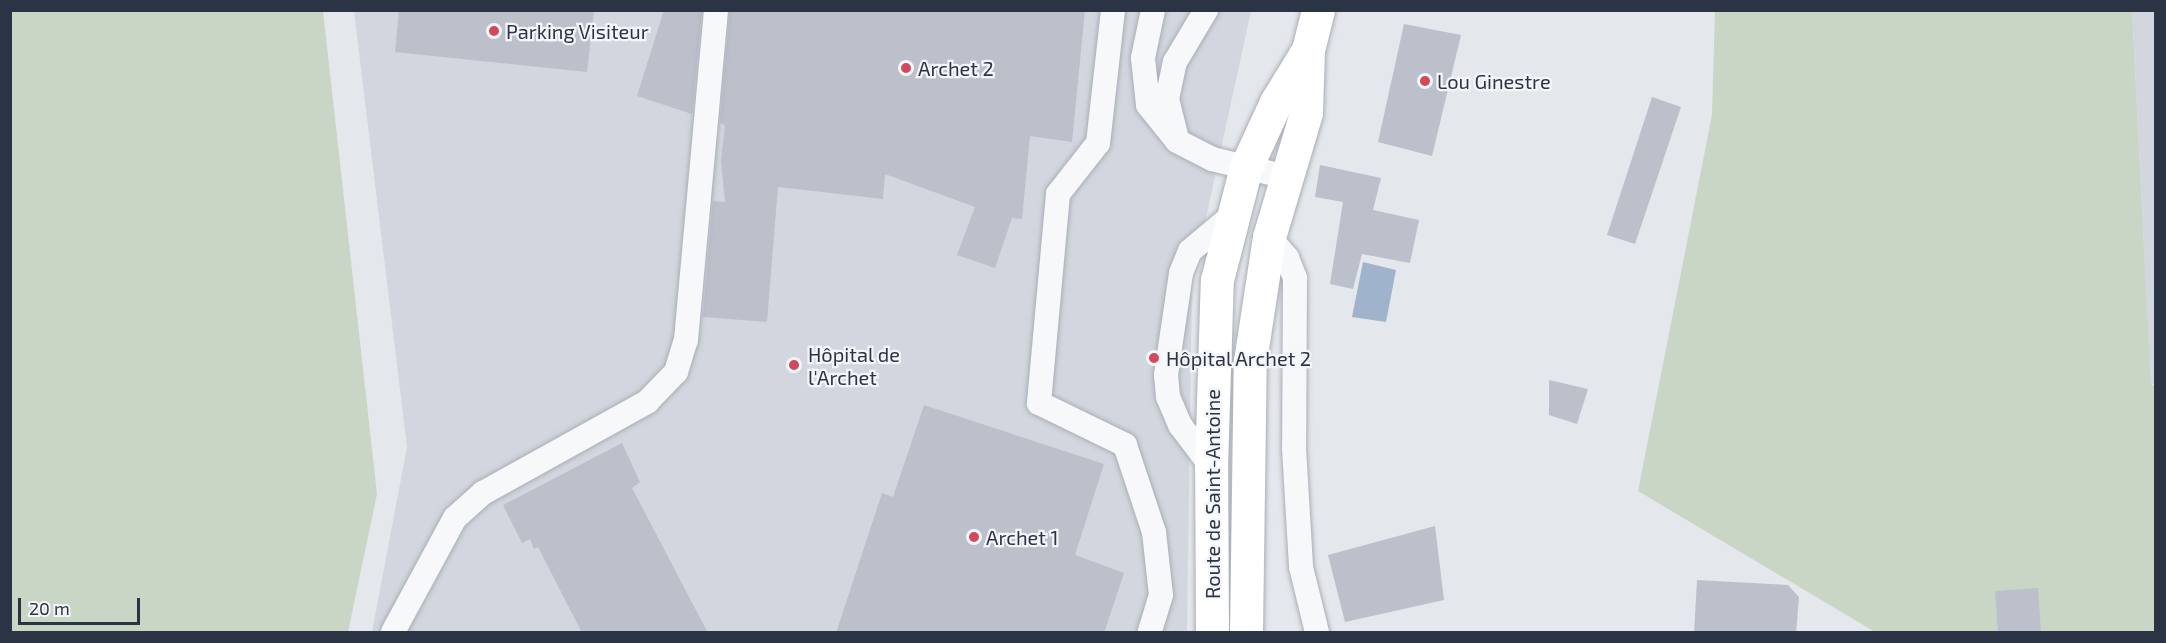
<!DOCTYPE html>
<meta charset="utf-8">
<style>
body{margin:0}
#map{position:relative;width:2166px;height:643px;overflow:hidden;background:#e4e7ec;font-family:"Exo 2",sans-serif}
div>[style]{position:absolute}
.built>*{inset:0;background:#d2d6de}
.green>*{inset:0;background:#c9d6c5}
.water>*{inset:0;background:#9fb4cc}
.building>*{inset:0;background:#bbc0ca}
.roads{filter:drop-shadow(0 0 2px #a9aeb7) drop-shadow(0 0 2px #a9aeb7)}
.lane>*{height:24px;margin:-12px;padding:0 12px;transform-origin:12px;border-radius:12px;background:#f7f8fa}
.secondary>*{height:33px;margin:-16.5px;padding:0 16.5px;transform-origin:16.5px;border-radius:16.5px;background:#fff}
.dots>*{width:16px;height:16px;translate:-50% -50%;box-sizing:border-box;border:3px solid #f4f6f9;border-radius:50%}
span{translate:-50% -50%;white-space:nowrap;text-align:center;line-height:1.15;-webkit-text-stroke:4.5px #f4f6f9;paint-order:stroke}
.poi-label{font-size:20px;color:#2b3445}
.left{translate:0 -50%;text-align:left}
.street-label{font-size:20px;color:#2b3445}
.frame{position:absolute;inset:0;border:12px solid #2b3445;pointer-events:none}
.scale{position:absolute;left:18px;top:598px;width:122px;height:27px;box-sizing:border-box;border:3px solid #2b3445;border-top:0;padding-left:8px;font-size:18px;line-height:21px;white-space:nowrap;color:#2b3445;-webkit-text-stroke:4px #f4f6f9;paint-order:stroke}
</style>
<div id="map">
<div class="built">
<div style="clip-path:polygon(354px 11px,1251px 11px,1192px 282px,1187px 632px,372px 632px,407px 447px)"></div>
<div style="clip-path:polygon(2132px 11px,2155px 11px,2156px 384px,2151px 384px)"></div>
</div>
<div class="green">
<div style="clip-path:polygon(10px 11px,323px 11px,377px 494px,348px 632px,11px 632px)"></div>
<div style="clip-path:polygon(1715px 11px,2132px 11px,2151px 384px,2156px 387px,2155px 632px,1875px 632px,1638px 491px,1712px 115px)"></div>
</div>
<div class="water">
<div style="clip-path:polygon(1363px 262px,1396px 270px,1386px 322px,1352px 317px)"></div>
</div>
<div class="building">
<div style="clip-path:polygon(399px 10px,594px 10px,587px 72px,395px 52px)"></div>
<div style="clip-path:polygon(664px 10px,702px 10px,692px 114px,637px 96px)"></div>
<div style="clip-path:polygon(730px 10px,1085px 10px,1072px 142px,1030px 136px,1022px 219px,1012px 218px,995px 268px,957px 255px,975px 207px,885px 174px,883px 199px,778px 187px,767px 322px,703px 317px,713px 201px,725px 202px,721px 161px,725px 125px,720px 123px)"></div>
<div style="clip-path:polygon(1404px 24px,1461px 35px,1432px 156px,1378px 142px)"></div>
<div style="clip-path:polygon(1652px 97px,1681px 107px,1635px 244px,1607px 235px)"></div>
<div style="clip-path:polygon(1320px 165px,1381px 178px,1373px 210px,1419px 220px,1410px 263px,1362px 254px,1353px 289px,1330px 284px,1343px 202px,1315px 197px)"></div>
<div style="clip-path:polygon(1549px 380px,1588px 389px,1577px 424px,1549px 415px)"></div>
<div style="clip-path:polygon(924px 405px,1104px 464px,1075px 555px,1124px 573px,1104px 633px,836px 633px,882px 493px,893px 497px)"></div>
<div style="clip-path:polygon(622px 443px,640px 482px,632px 488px,708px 633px,582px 633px,538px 547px,534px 549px,530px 539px,522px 543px,503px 505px)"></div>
<div style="clip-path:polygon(1435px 526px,1444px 600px,1345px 622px,1328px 555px)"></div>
<div style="clip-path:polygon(1697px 580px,1788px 585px,1799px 597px,1796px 633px,1694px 633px)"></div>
<div style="clip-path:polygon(2038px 588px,2041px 633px,1998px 633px,1995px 591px)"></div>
</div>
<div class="roads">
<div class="lane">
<div style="left:1113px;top:10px;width:134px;rotate:96.4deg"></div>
<div style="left:1098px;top:143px;width:65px;rotate:128.1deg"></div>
<div style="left:1058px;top:194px;width:210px;rotate:95.2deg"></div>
<div style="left:1039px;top:403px;width:96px;rotate:26deg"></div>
<div style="left:1125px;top:445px;width:92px;rotate:71.6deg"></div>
<div style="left:1154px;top:532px;width:63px;rotate:83.7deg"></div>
<div style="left:1161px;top:595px;width:39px;rotate:107deg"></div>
<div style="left:1153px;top:10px;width:49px;rotate:101.8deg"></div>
<div style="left:1143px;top:58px;width:47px;rotate:83.9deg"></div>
<div style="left:1148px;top:105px;width:46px;rotate:51.1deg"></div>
<div style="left:1177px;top:141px;width:39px;rotate:27deg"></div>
<div style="left:1212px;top:159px;width:77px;rotate:13.5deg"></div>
<div style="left:1176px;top:135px;width:37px;rotate:-104deg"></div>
<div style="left:1167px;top:99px;width:38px;rotate:-78deg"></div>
<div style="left:1175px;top:62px;width:61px;rotate:-59.2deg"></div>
<div style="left:1269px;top:237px;width:28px;rotate:49deg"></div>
<div style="left:1287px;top:258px;width:22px;rotate:68deg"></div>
<div style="left:1295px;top:278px;width:170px;rotate:90.3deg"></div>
<div style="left:1294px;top:448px;width:119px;rotate:86.6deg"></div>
<div style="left:1301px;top:567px;width:67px;rotate:76.2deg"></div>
<div style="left:1211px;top:466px;width:51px;rotate:-127.1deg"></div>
<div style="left:1180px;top:425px;width:30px;rotate:-113deg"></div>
<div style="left:1168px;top:397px;width:22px;rotate:-95deg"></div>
<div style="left:1166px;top:375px;width:103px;rotate:-81.6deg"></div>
<div style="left:1181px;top:273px;width:24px;rotate:-68deg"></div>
<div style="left:1190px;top:251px;width:57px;rotate:-40.1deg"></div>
<div style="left:393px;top:632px;width:130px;rotate:-61.5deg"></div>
<div style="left:455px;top:518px;width:38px;rotate:-42deg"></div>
<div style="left:483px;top:493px;width:188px;rotate:-29deg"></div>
<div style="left:647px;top:402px;width:42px;rotate:-46deg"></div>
<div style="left:676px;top:372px;width:34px;rotate:-73deg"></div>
<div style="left:686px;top:340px;width:331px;rotate:-84.8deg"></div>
</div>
<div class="secondary">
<div style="left:1212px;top:632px;width:166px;rotate:-90.3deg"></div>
<div style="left:1211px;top:466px;width:186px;rotate:-88.2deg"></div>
<div style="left:1217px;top:280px;width:117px;rotate:-75.6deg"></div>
<div style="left:1246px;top:167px;width:72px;rotate:-65.2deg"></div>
<div style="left:1276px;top:102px;width:57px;rotate:-58.5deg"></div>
<div style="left:1246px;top:632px;width:271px;rotate:-89.2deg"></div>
<div style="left:1250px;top:361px;width:125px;rotate:-81.3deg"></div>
<div style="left:1269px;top:237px;width:129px;rotate:-73.4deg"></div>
<div style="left:1306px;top:113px;width:63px;rotate:-88.2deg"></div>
<div style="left:1308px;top:50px;width:41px;rotate:-76deg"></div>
</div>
</div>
<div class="dots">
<div style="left:494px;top:31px;background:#d1495b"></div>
<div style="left:906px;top:68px;background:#d1495b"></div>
<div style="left:1425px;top:81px;background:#d1495b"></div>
<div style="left:1154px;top:358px;background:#d1495b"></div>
<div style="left:794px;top:365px;background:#d1495b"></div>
<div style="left:974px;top:537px;background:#d1495b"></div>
</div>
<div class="poi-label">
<span class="left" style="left:506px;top:31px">Parking Visiteur</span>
<span class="left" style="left:918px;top:68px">Archet 2</span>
<span class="left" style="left:1437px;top:81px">Lou Ginestre</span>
<span class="left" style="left:808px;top:366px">Hôpital de<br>l'Archet</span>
<span class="left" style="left:1166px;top:358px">Hôpital Archet 2</span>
<span class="left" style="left:986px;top:537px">Archet 1</span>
</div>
<div class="street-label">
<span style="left:1212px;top:494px;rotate:-90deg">Route de Saint-Antoine</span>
</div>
<div class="frame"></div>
<div class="scale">20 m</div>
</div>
